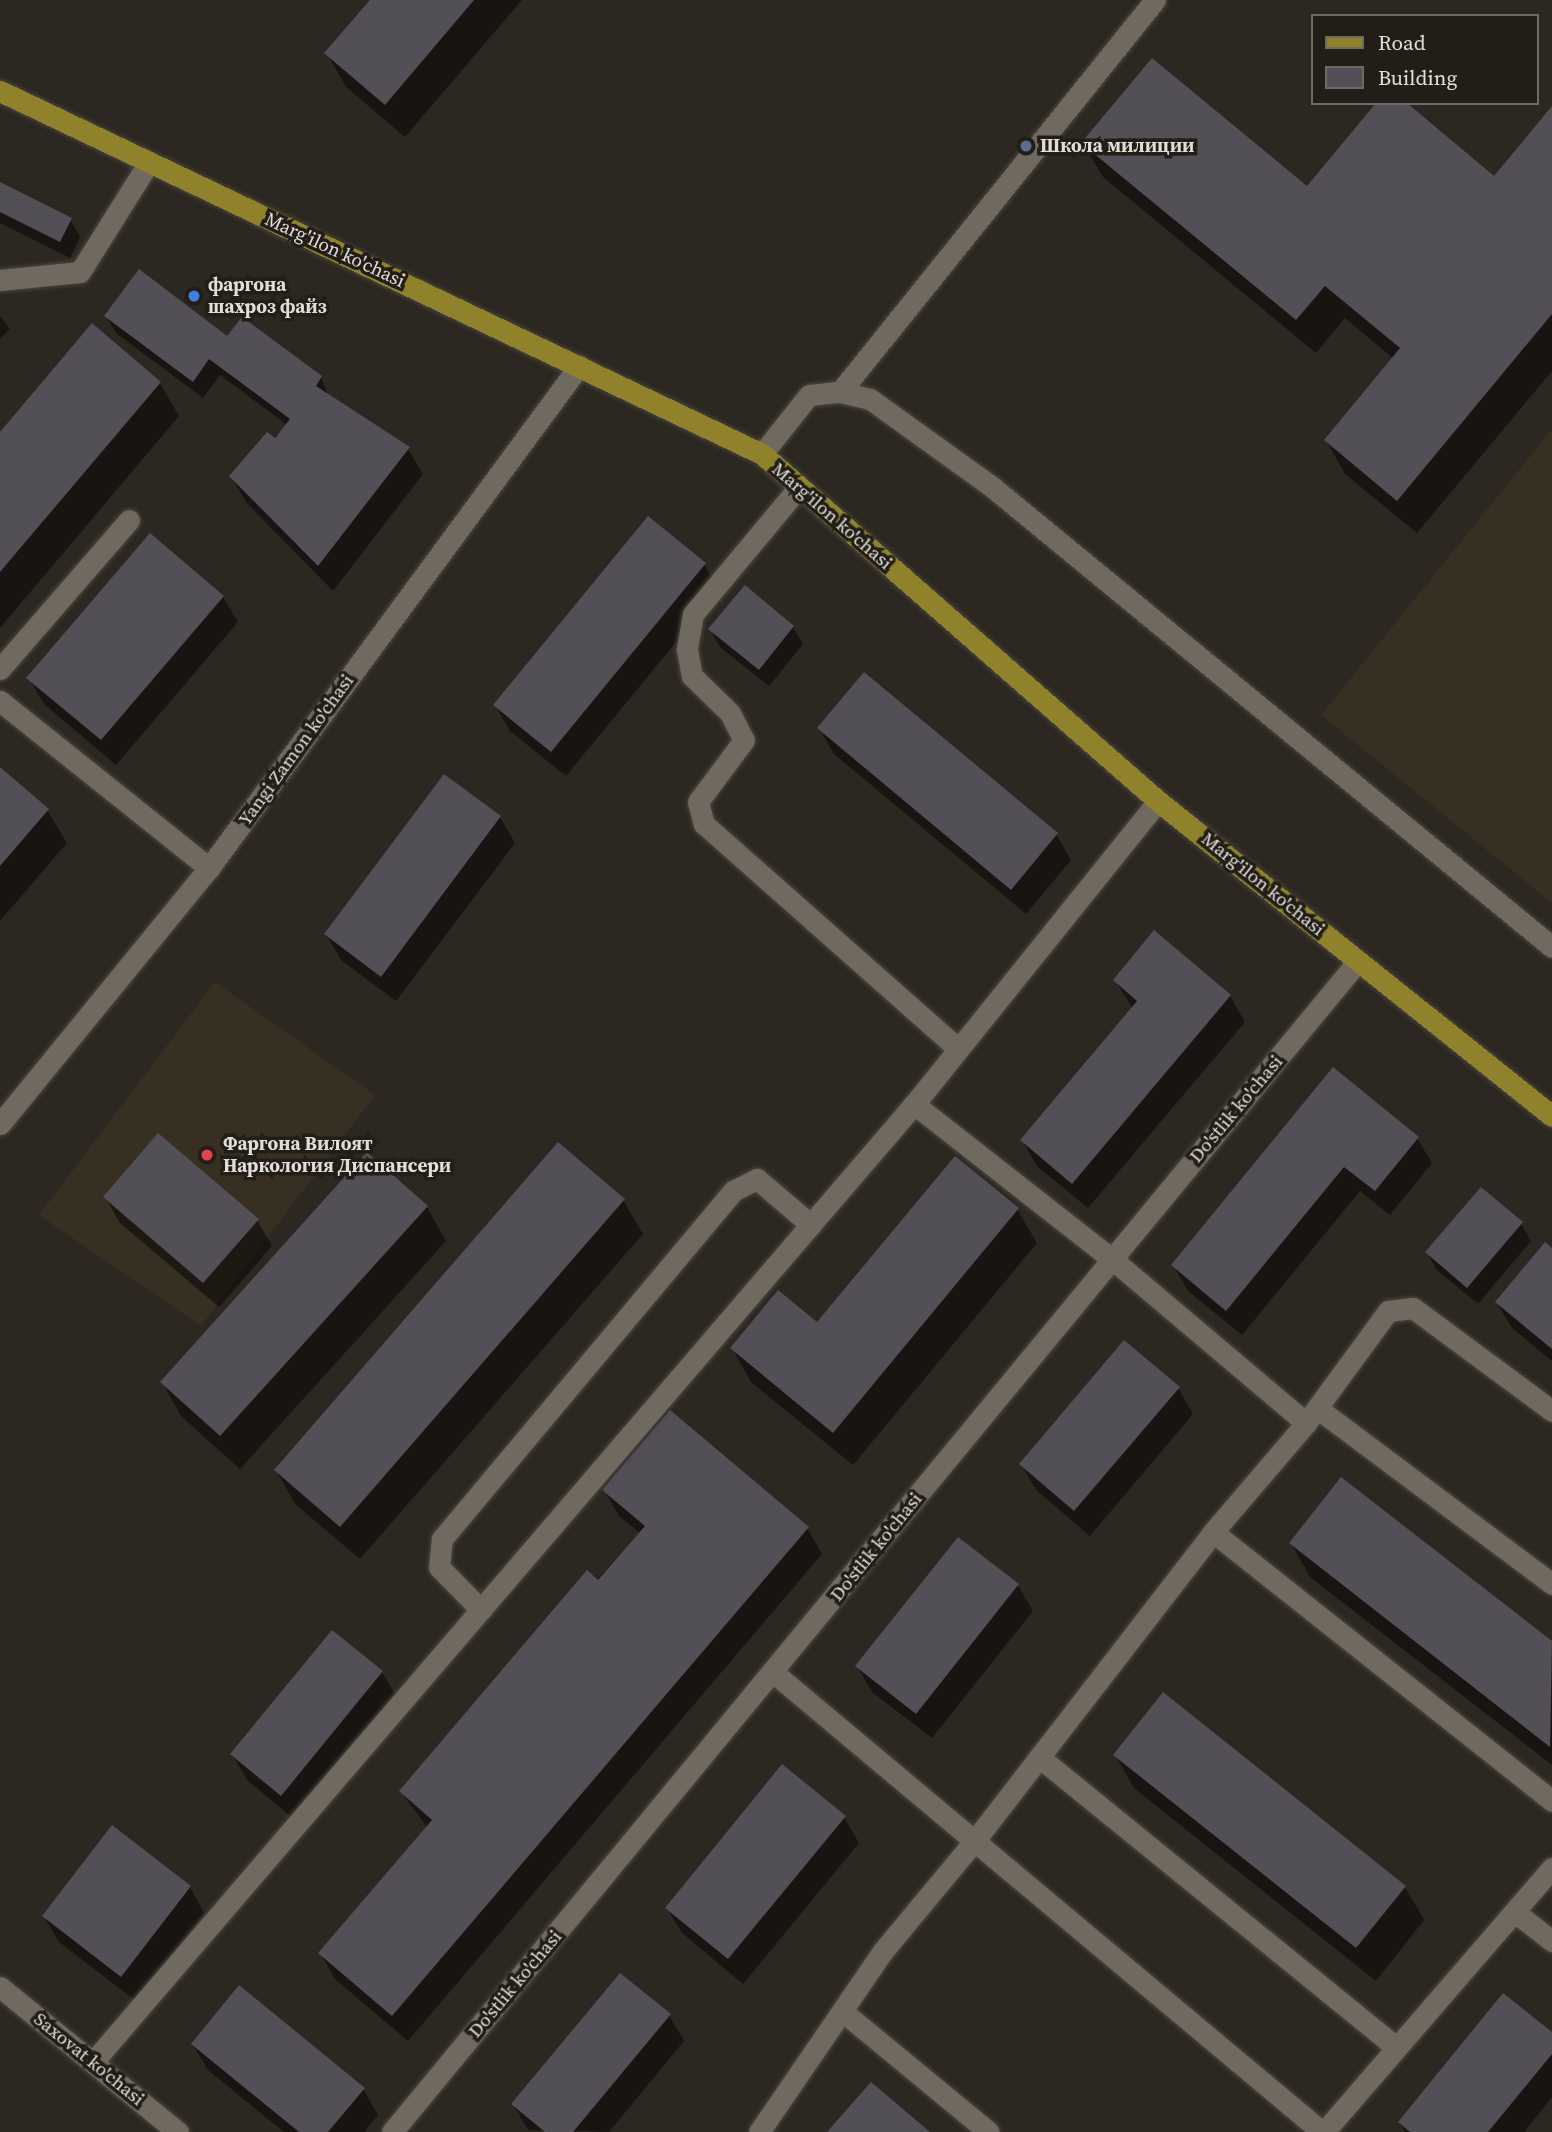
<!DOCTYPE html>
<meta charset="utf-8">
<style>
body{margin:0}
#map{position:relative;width:1552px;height:2132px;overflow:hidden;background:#2c2720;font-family:"Source Serif 4",serif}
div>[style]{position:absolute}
.built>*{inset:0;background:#382f23}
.shadow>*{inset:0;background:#0007}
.building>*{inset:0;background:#534f57}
.roads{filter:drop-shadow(0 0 2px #49463f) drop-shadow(0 0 2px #49463f)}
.minor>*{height:21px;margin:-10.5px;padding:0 10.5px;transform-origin:10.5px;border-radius:10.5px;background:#6f6960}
.major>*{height:21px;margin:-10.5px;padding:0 10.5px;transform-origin:10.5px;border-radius:10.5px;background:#8f822b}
.dots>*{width:19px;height:19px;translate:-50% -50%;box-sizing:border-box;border:4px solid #221e17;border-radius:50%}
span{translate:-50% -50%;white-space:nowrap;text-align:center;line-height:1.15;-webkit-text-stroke:7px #221e17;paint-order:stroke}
.poi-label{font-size:19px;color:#e1ded9;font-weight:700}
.left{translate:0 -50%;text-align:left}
.street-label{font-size:19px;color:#e1ded9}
.legend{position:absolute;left:1311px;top:14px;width:228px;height:91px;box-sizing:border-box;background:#221e17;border:2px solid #6e6b65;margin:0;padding:9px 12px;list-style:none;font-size:21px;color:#e1ded9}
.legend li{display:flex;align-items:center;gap:14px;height:35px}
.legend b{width:35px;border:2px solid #6e6b65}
</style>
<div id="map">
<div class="built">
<div style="clip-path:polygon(1552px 429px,1552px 903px,1321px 715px)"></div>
<div style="clip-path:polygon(215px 982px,375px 1095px,201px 1326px,39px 1215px)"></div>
</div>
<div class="shadow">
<div style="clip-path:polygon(373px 0,522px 0,405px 137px,346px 87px,327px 54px)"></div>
<div style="clip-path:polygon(1552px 108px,1552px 371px,1417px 533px,1345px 474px,1326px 440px,1394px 359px,1345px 318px,1316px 353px,1103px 177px,1083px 144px,1307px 188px,1494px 178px)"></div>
<div style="clip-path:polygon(0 184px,70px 219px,80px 237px,70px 258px,0 223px)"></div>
<div style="clip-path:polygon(0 316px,10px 329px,0 339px)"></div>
<div style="clip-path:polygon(106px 316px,227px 338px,321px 377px,329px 397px,408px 449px,423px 474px,333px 591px,246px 502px,231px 477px,287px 425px,220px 375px,203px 398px,116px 333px)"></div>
<div style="clip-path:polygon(160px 383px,179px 416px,0 628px,0 435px)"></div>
<div style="clip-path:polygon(704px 564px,719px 590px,566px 776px,510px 731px,495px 705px)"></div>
<div style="clip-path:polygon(223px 597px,238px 622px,116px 765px,44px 704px,29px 678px)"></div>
<div style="clip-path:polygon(793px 627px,803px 644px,769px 686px,720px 647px,710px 629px)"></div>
<div style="clip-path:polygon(819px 728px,1056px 834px,1071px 860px,1026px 914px,834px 754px)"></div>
<div style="clip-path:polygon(0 770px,47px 810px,67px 843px,0 921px)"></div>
<div style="clip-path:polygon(500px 817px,515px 843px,396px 1001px,341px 960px,326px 934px)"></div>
<div style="clip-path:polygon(1115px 980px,1230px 996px,1245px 1022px,1088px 1208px,1037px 1166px,1022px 1140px,1133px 1009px)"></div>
<div style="clip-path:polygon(1333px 1069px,1417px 1138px,1432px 1163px,1390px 1215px,1360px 1191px,1242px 1335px,1188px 1291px,1173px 1265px)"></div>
<div style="clip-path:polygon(105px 1197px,257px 1220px,272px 1246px,219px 1307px,120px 1223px)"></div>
<div style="clip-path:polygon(623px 1200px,643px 1234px,360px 1559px,295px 1504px,276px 1470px)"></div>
<div style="clip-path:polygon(427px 1207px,446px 1241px,240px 1469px,181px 1416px,162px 1382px)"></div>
<div style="clip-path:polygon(1017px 1209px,1037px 1243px,853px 1465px,751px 1382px,732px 1348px,818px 1325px)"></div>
<div style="clip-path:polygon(1521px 1224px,1531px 1241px,1478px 1304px,1437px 1270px,1427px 1253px)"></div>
<div style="clip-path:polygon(1552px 1250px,1552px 1361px,1512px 1328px,1497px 1303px)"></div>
<div style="clip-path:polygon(1178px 1388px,1193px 1414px,1090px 1536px,1036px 1490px,1021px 1464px)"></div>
<div style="clip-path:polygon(1341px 1479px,1552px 1643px,1552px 1765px,1310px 1577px,1291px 1543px)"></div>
<div style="clip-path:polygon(604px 1490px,807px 1528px,822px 1554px,408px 2041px,335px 1979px,321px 1954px,428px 1828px,401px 1792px,640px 1533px,619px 1516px)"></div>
<div style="clip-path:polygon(958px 1539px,1018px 1586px,1033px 1611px,932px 1738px,872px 1692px,857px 1666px)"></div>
<div style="clip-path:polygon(332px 1633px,382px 1672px,397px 1698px,296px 1821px,247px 1780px,232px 1754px)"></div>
<div style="clip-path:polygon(1115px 1755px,1405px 1887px,1424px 1920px,1376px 1981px,1134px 1788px)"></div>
<div style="clip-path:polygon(844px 1817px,859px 1843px,743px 1984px,682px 1933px,667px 1908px)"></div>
<div style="clip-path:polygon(190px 1887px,204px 1913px,136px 2001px,59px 1942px,44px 1917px)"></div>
<div style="clip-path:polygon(669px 2015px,684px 2041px,609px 2132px,528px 2130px,513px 2104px)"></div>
<div style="clip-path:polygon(1552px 2035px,1552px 2097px,1524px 2132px,1405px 2132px,1400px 2123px)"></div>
<div style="clip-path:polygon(193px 2045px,363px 2089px,378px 2115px,364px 2132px,284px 2132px,208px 2070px)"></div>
</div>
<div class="building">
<div style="clip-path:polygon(370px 0,474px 0,385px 105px,324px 53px)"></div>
<div style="clip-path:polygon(1152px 58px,1307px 186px,1376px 103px,1407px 103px,1494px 176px,1552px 106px,1552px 314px,1397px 501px,1324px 440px,1400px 348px,1325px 286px,1296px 320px,1081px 143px)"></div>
<div style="clip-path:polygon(0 182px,72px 218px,60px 242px,0 212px)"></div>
<div style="clip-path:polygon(139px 269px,227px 336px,242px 317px,322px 376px,316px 386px,410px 447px,318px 566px,229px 476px,267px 432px,275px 438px,290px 419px,209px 359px,193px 382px,104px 316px)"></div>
<div style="clip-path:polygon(92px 323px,161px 382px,0 572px,0 432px)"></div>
<div style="clip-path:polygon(648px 516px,706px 563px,551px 752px,493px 705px)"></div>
<div style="clip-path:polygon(150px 533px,224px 596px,101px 740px,26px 678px)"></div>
<div style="clip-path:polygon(745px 585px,794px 626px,759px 670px,708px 629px)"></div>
<div style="clip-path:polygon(864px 672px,1058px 833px,1011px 890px,817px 728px)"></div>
<div style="clip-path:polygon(0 767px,49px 809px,0 866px)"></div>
<div style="clip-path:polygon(444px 774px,501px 816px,381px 977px,324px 934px)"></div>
<div style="clip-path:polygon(1154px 930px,1231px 995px,1072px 1184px,1020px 1140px,1137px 1001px,1113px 980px)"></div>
<div style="clip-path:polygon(1333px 1067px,1419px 1137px,1375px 1191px,1344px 1167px,1226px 1311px,1171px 1265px)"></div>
<div style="clip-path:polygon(158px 1133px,259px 1219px,203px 1283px,103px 1197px)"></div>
<div style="clip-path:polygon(558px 1142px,625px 1199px,340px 1527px,274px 1470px)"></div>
<div style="clip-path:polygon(367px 1152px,428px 1206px,220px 1436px,160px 1382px)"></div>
<div style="clip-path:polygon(955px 1156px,1019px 1208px,833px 1433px,730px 1348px,778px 1290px,817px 1322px)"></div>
<div style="clip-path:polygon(1481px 1187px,1523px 1222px,1467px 1288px,1425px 1252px)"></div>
<div style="clip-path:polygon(1545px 1242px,1552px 1248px,1552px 1349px,1495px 1302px)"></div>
<div style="clip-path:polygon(1124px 1340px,1180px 1387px,1074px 1511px,1019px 1464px)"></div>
<div style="clip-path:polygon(670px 1410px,809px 1527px,392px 2016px,318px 1953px,432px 1820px,399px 1791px,587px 1570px,598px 1580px,645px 1526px,602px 1490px)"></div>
<div style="clip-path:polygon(1341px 1477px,1552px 1641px,1550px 1747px,1289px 1543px)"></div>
<div style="clip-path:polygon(958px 1537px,1019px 1584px,916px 1714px,855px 1666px)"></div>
<div style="clip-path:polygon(332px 1630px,383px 1671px,281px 1796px,230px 1754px)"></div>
<div style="clip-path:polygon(1163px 1692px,1406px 1886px,1356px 1948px,1113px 1755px)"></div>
<div style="clip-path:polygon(782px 1764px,846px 1816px,728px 1959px,665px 1908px)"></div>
<div style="clip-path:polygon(112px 1825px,191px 1886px,121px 1977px,42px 1916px)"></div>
<div style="clip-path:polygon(620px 1973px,671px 2014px,573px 2132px,545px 2132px,511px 2104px)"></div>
<div style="clip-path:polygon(239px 1985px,365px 2088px,328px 2132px,299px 2132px,191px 2044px)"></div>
<div style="clip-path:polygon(1503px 1993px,1552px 2032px,1552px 2054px,1488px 2132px,1410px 2132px,1398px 2122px)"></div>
<div style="clip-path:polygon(871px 2082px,930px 2132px,827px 2132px)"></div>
</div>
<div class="roads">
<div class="minor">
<div style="left:0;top:280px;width:80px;rotate:-5.7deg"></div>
<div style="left:80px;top:272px;width:130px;rotate:-57.9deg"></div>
<div style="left:840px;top:392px;width:503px;rotate:-51.22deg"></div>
<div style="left:762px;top:454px;width:75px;rotate:-51.5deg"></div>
<div style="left:809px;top:395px;width:31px;rotate:-6deg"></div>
<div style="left:840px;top:392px;width:31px;rotate:13deg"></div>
<div style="left:870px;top:399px;width:149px;rotate:35.7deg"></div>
<div style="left:991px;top:486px;width:726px;rotate:39.41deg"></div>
<div style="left:799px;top:487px;width:165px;rotate:129.8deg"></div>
<div style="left:693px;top:614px;width:36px;rotate:100deg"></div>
<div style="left:687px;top:649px;width:27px;rotate:80deg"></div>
<div style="left:692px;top:676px;width:53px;rotate:44.2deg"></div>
<div style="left:730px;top:713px;width:30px;rotate:63deg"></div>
<div style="left:744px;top:740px;width:77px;rotate:126.6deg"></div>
<div style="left:698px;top:802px;width:23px;rotate:75deg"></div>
<div style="left:704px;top:824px;width:339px;rotate:41.5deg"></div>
<div style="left:0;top:669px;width:197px;rotate:-49.1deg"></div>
<div style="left:0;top:701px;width:268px;rotate:38.6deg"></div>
<div style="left:1158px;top:801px;width:389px;rotate:128.8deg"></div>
<div style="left:914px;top:1104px;width:251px;rotate:38.1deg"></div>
<div style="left:1112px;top:1259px;width:254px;rotate:40.2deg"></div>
<div style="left:0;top:1124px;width:330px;rotate:-50.8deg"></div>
<div style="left:209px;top:868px;width:624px;rotate:-53.61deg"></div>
<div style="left:1317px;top:1408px;width:294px;rotate:36.8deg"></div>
<div style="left:1213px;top:1532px;width:433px;rotate:38.4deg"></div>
<div style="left:481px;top:1610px;width:60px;rotate:-134.3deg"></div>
<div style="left:439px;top:1567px;width:28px;rotate:-84deg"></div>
<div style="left:442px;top:1539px;width:454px;rotate:-50.1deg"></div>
<div style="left:733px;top:1191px;width:27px;rotate:-27deg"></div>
<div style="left:757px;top:1179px;width:71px;rotate:40.4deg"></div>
<div style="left:774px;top:1673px;width:715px;rotate:39.95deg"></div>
<div style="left:1039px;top:1757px;width:461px;rotate:39.1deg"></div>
<div style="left:1516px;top:1913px;width:46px;rotate:37.9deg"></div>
<div style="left:0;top:1987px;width:230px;rotate:39.2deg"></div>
<div style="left:842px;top:2011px;width:190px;rotate:39.5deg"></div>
<div style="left:93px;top:2062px;width:1262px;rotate:-49.4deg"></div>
<div style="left:392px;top:2132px;width:1518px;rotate:-50.48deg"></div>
<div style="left:759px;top:2132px;width:219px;rotate:-55.6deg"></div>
<div style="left:883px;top:1951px;width:146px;rotate:-50.3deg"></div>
<div style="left:976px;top:1839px;width:388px;rotate:-52.3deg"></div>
<div style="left:1213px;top:1532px;width:143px;rotate:-49.5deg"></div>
<div style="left:1306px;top:1423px;width:139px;rotate:-53.8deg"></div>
<div style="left:1388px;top:1311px;width:25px;rotate:-7deg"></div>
<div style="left:1413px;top:1308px;width:173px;rotate:36.5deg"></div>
<div style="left:1324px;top:2132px;width:349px;rotate:-49.2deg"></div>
</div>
<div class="major">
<div style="left:0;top:91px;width:844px;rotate:25.47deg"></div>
<div style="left:762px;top:454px;width:527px;rotate:41.23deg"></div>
<div style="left:1158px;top:801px;width:504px;rotate:38.64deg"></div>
</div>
</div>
<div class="dots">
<div style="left:1026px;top:146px;background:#5c6f8a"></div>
<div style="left:194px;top:296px;background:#3f7fe0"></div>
<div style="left:207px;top:1155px;background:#e0444e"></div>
</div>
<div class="poi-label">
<span class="left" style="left:1040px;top:146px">Школа милиции</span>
<span class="left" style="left:208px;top:296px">фаргона<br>шахроз файз</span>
<span class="left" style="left:223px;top:1155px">Фаргона Вилоят<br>Наркология Диспансери</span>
</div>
<div class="street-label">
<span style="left:335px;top:250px;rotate:25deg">Marg'ilon ko'chasi</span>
<span style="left:832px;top:516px;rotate:41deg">Marg'ilon ko'chasi</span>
<span style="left:296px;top:750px;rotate:-54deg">Yangi Zamon ko'chasi</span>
<span style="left:1263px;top:884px;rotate:39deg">Marg'ilon ko'chasi</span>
<span style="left:1236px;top:1109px;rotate:-50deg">Do'stlik ko'chasi</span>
<span style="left:876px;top:1547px;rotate:-51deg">Do'stlik ko'chasi</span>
<span style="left:515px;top:1984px;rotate:-50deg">Do'stlik ko'chasi</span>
<span style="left:89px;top:2059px;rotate:39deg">Saxovat ko'chasi</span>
</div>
<ul class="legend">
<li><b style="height:9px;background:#8f822b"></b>Road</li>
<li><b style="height:19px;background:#534f57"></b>Building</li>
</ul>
</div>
